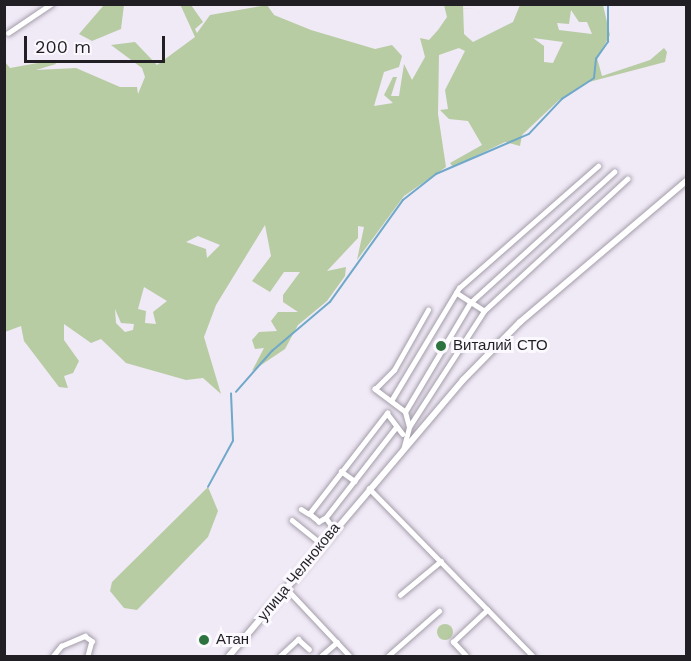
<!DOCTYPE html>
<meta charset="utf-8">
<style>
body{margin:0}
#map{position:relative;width:691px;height:661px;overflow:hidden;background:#f0e9f6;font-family:"Work Sans",sans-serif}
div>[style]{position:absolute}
.green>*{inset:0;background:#b7cca3}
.round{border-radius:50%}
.stream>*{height:1.5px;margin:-0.75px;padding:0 0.75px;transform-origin:0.75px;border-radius:0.75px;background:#6fa8c9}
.roads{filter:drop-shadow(0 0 2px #a39da9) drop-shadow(0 0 2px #a39da9)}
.minor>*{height:4.5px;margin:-2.25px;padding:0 2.25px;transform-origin:2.25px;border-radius:2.25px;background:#fff}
.major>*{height:6px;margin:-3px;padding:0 3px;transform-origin:3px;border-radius:3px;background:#fff}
.dots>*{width:16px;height:16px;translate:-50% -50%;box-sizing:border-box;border:3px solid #fbf8fe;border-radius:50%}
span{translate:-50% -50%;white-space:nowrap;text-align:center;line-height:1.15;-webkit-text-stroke:6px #fbf8fe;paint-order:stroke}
.poi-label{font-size:15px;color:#211f24}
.left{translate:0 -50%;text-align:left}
.street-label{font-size:15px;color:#211f24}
.frame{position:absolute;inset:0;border:6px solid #211f24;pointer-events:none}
.scale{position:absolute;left:24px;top:36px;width:141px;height:27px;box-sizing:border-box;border:3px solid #211f24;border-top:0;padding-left:8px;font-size:18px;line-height:21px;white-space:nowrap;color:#211f24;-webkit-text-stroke:4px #fbf8fe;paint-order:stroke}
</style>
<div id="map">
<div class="green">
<div style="clip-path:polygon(evenodd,180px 4px,191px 5px,203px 22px,195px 29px,197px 33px,210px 15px,267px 5px,274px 15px,311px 30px,375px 49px,392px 45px,402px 56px,399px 67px,384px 72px,374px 106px,393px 103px,384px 95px,393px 77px,397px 77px,391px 96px,399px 96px,404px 64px,412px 80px,425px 57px,420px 38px,429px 40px,438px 30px,447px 17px,444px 5px,463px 5px,464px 34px,473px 42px,513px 22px,520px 5px,603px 5px,610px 35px,597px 58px,602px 76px,650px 60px,664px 48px,667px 52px,665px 62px,589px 82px,559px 100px,522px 135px,520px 146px,505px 142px,453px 167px,450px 163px,482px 145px,468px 121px,449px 119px,440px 110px,448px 109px,445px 90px,465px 51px,459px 48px,439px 55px,438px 114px,446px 167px,404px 196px,357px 260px,364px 227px,358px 226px,358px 238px,327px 271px,346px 267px,345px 276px,327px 301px,298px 325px,285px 349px,252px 371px,264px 348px,255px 349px,252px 340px,259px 332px,277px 331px,271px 321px,278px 312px,298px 312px,283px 302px,283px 295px,300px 272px,284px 272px,270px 292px,252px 281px,271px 256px,265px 225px,216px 305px,204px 337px,221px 394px,203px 378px,186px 380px,126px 363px,101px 339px,91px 343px,64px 324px,64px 340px,79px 361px,73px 373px,64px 376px,68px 388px,59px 387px,24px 341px,21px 326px,5px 332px,5px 62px,10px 68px,54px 60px,56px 64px,36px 70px,76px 68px,120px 87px,137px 87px,138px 94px,145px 77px,142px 68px,111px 45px,135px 42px,157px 65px,195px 37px,180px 4px,571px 10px,579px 22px,587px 22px,592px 34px,559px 30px,557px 23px,569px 24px,571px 10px,180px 4px,533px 38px,563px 42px,553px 63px,544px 62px,544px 46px,533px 38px,180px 4px,198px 236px,220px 245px,207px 258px,206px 249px,186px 242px,198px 236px,180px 4px,144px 287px,167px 301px,153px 312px,156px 324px,145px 323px,146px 311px,138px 309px,144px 287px,180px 4px,115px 309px,121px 323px,134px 324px,133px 330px,125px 332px,116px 323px,115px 309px)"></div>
<div style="clip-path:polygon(104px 5px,124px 5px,121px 29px,92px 41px,79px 34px)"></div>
<div style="clip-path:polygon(208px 487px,218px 511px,208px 537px,137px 610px,124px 608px,110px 591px,112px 582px)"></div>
<div class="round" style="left:437px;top:624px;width:16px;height:16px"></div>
</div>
<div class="stream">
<div style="left:236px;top:392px;width:55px;rotate:-48.7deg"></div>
<div style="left:272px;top:351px;width:76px;rotate:-40.2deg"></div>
<div style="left:330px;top:302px;width:125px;rotate:-54.4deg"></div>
<div style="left:403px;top:200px;width:42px;rotate:-38.2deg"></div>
<div style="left:436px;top:174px;width:101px;rotate:-23.3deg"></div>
<div style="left:529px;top:134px;width:48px;rotate:-46.7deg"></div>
<div style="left:562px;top:99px;width:38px;rotate:-33deg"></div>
<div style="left:594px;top:78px;width:19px;rotate:-84deg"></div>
<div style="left:596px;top:59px;width:21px;rotate:-55deg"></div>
<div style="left:608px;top:42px;width:38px;rotate:-90deg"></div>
<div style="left:208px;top:487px;width:52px;rotate:-61.5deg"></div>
<div style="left:233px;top:441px;width:47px;rotate:-92.4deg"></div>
</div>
<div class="roads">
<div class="minor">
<div style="left:8px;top:33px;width:52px;rotate:-34deg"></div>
<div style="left:484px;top:311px;width:195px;rotate:-42.7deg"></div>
<div style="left:391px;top:401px;width:132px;rotate:-59deg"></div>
<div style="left:459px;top:288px;width:185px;rotate:-41.3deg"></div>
<div style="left:405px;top:412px;width:127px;rotate:-59.2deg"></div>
<div style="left:470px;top:303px;width:195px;rotate:-42.3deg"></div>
<div style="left:409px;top:427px;width:138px;rotate:-57.1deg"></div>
<div style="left:484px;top:311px;width:33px;rotate:-147deg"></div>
<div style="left:396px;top:428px;width:114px;rotate:127.9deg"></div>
<div style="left:326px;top:518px;width:8px;rotate:150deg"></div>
<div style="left:319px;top:522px;width:13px;rotate:-141deg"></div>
<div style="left:309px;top:514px;width:128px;rotate:-52.3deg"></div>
<div style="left:387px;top:413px;width:26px;rotate:53deg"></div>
<div style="left:403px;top:450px;width:24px;rotate:-75deg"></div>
<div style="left:409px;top:427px;width:16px;rotate:-105deg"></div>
<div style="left:405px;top:412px;width:38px;rotate:-143deg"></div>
<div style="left:375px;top:389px;width:27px;rotate:-45deg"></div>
<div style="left:394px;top:370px;width:69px;rotate:-60.5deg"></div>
<div style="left:341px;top:471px;width:17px;rotate:36deg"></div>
<div style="left:369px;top:488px;width:235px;rotate:45.7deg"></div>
<div style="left:301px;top:509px;width:9px;rotate:32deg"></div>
<div style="left:326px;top:518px;width:14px;rotate:54deg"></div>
<div style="left:292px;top:520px;width:38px;rotate:39deg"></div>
<div style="left:287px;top:589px;width:92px;rotate:46.8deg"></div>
<div style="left:400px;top:595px;width:53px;rotate:-39.7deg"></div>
<div style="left:53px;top:656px;width:13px;rotate:-51deg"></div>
<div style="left:61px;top:646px;width:26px;rotate:-23deg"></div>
<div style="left:85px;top:636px;width:9px;rotate:36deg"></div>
<div style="left:92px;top:641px;width:16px;rotate:105deg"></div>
<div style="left:280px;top:656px;width:25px;rotate:-43deg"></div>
<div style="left:298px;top:639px;width:15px;rotate:42deg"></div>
<div style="left:321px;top:656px;width:21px;rotate:-41deg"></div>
<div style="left:388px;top:656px;width:68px;rotate:-41.4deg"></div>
<div style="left:466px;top:656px;width:19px;rotate:-133deg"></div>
<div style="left:453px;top:642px;width:47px;rotate:-43.3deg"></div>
</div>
<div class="major">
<div style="left:229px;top:656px;width:362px;rotate:-49.7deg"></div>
<div style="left:463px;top:380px;width:81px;rotate:-45.5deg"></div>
<div style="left:520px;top:322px;width:218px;rotate:-40.3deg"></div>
</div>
</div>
<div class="dots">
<div style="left:441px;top:346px;background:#2d733f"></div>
<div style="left:204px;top:640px;background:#2d733f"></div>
</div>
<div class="poi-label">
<span class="left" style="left:453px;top:346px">Виталий СТО</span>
<span class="left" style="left:216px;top:640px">Атан</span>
</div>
<div class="street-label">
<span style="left:299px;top:572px;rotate:-51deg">улица Челнокова</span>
</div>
<div class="frame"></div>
<div class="scale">200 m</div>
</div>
